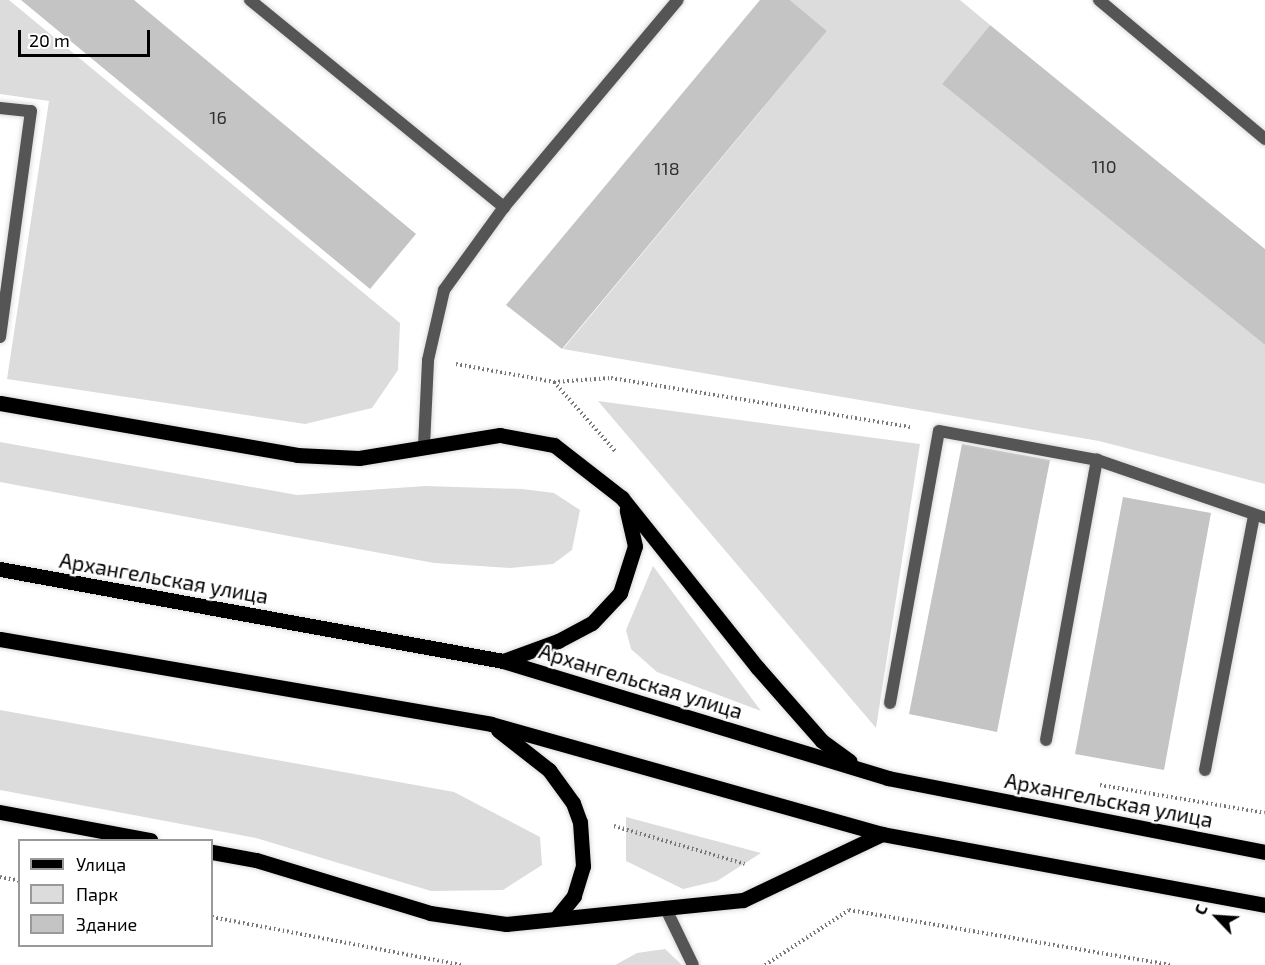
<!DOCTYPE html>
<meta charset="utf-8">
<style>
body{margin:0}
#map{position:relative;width:1265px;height:965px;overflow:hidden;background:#fff;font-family:"Exo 2",sans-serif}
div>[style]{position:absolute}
.green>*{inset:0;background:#dcdcdc}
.building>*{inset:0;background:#c4c4c4}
.path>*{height:4px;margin-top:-2px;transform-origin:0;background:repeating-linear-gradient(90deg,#777 0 1.5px,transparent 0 4.5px)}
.roads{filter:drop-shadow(0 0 2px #dbdbdb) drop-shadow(0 0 2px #dbdbdb)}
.service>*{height:12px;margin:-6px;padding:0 6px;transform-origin:6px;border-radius:6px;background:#555}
.minor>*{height:12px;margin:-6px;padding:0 6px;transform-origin:6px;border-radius:6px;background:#555}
.primary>*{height:15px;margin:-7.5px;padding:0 7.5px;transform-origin:7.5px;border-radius:7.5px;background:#000}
span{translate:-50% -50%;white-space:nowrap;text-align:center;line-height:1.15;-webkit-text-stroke:4.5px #fff;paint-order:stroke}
.number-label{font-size:18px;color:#313131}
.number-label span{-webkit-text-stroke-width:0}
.street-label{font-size:21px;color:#000}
.legend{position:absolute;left:18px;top:839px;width:195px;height:108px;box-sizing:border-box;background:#fff;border:2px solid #999;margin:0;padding:8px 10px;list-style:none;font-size:18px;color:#000}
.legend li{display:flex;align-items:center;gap:12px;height:30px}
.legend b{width:30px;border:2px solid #999}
.north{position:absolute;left:1187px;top:887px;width:60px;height:60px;-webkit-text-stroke:4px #fff;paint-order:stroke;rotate:295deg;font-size:16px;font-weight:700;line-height:24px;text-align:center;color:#000}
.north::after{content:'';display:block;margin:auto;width:21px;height:27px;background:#000;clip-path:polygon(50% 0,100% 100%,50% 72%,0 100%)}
.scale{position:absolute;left:18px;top:30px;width:132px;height:27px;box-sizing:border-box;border:3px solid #000;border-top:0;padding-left:8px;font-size:18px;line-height:21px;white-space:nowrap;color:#000;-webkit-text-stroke:4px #fff;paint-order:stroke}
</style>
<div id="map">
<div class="green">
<div style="clip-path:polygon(0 0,9px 0,400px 323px,398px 370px,372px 408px,305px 424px,7px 379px,49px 101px,0 94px)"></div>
<div style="clip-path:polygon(790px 0,960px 0,990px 25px,942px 84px,1265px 345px,1265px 484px,1099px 441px,563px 349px,827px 31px)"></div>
<div style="clip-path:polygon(598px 401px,920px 444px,876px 728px)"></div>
<div style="clip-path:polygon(0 442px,297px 495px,425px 486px,522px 489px,554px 493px,580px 510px,572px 550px,553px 564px,510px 568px,434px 563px,0 482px)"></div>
<div style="clip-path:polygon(653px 566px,761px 711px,657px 672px,631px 649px,626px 630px)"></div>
<div style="clip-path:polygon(0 710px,454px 792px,540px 837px,542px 865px,503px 890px,431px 891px,256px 838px,0 790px)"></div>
<div style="clip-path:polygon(626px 817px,761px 853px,717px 881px,683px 889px,626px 861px)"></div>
<div style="clip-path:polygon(665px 949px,682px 965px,615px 965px,637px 953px)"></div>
</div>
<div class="building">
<div style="clip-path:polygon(21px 0,134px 0,416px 234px,370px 289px)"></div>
<div style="clip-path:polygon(760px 0,790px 0,827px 31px,562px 349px,506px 305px)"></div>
<div style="clip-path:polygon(990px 25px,1265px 249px,1265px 345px,942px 84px)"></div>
<div style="clip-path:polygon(962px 444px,1050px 460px,997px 732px,909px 714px)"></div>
<div style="clip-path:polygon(1123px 497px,1211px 513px,1164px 770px,1075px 754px)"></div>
</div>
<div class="path">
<div style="left:456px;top:364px;width:100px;rotate:10.4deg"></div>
<div style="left:554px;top:382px;width:57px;rotate:-4deg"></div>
<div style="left:611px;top:378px;width:304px;rotate:9.3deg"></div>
<div style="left:554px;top:382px;width:92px;rotate:48.5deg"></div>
<div style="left:1100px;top:785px;width:167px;rotate:9.6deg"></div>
<div style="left:614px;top:826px;width:136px;rotate:16.2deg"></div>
<div style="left:0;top:877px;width:20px;rotate:11deg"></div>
<div style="left:212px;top:917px;width:255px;rotate:10.9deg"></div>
<div style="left:765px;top:965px;width:100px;rotate:-33.2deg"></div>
<div style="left:849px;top:910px;width:328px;rotate:9.7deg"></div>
</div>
<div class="roads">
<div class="service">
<div style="left:250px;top:0;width:328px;rotate:39.2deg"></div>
<div style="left:1099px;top:0;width:217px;rotate:39.9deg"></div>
<div style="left:0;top:108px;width:31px;rotate:6deg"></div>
<div style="left:31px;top:111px;width:228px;rotate:97.8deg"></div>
<div style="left:424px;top:446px;width:86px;rotate:-87.3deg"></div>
<div style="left:428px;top:360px;width:72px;rotate:-77.1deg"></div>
<div style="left:444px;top:290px;width:102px;rotate:-54.1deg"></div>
<div style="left:504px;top:207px;width:270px;rotate:-50deg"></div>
<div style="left:890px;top:703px;width:276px;rotate:-79.8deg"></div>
<div style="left:939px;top:431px;width:161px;rotate:10.4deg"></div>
<div style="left:1097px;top:460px;width:178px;rotate:19deg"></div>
<div style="left:1046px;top:740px;width:285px;rotate:-79.7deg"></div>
<div style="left:1205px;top:770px;width:260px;rotate:-79.1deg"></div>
</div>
<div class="minor">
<div style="left:665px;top:907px;width:64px;rotate:64.2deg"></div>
</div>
<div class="primary">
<div style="left:0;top:403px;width:302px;rotate:9.9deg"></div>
<div style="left:297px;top:455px;width:62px;rotate:2.8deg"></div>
<div style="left:359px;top:458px;width:143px;rotate:-9.3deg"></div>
<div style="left:500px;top:435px;width:55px;rotate:10.5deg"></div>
<div style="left:554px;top:445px;width:86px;rotate:37.9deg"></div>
<div style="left:622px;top:498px;width:216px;rotate:51.4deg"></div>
<div style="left:757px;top:667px;width:98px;rotate:48.7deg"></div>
<div style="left:822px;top:741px;width:34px;rotate:36deg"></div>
<div style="left:0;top:569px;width:511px;rotate:10.36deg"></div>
<div style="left:503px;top:661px;width:402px;rotate:16.9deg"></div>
<div style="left:888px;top:778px;width:384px;rotate:11.1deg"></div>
<div style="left:0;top:639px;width:498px;rotate:9.8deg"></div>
<div style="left:491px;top:724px;width:406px;rotate:15.7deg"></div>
<div style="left:882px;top:834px;width:390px;rotate:10.5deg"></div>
<div style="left:503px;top:661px;width:59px;rotate:-20deg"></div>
<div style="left:558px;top:641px;width:38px;rotate:-28deg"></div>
<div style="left:592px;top:623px;width:41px;rotate:-47deg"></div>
<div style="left:620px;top:593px;width:49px;rotate:-72.3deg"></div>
<div style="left:635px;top:546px;width:37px;rotate:-103deg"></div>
<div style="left:498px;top:730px;width:65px;rotate:38.1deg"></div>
<div style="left:549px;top:770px;width:41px;rotate:54deg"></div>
<div style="left:573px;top:803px;width:20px;rotate:70deg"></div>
<div style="left:580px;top:822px;width:44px;rotate:86.1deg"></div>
<div style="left:583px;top:866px;width:31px;rotate:107deg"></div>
<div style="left:574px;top:896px;width:28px;rotate:129deg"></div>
<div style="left:0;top:812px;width:153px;rotate:10.6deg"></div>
<div style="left:212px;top:852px;width:45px;rotate:10.3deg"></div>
<div style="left:256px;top:860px;width:182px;rotate:16.9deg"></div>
<div style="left:430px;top:913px;width:77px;rotate:8.2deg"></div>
<div style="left:506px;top:924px;width:238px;rotate:-5.8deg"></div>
<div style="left:743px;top:900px;width:154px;rotate:-25.4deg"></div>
</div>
</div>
<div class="number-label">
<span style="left:218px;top:117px">16</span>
<span style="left:1104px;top:166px">110</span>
<span style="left:667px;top:168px">118</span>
</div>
<div class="street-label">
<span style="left:164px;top:578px;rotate:10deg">Архангельская улица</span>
<span style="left:641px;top:681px;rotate:17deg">Архангельская улица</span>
<span style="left:1109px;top:800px;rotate:11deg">Архангельская улица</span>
</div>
<ul class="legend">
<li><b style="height:8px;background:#000"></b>Улица</li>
<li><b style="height:16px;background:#dcdcdc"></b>Парк</li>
<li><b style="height:16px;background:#c4c4c4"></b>Здание</li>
</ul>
<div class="north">С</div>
<div class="scale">20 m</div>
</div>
